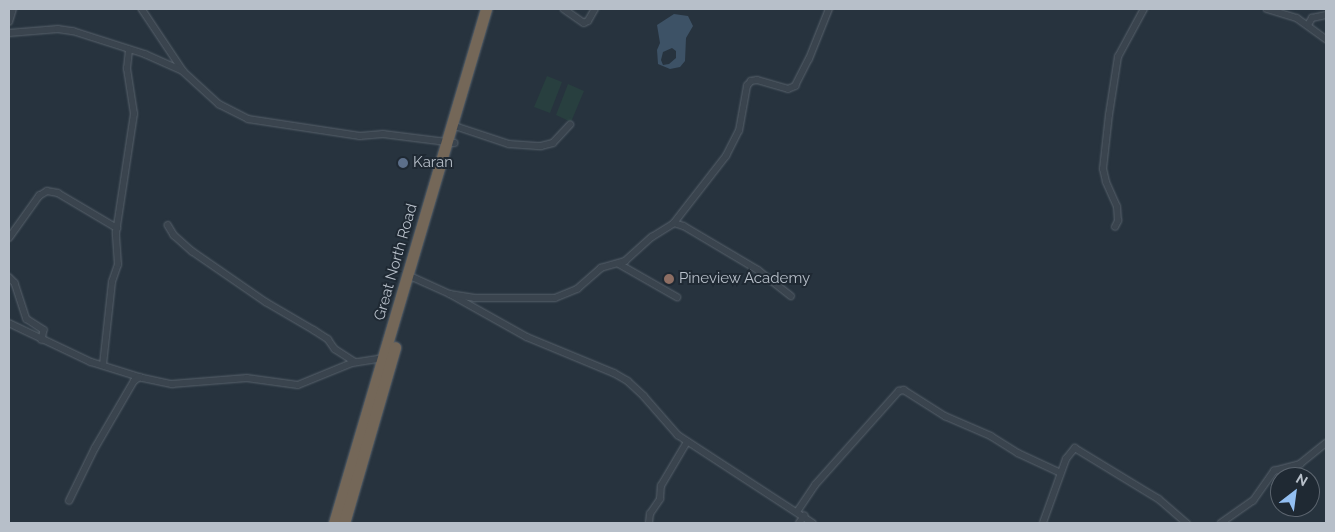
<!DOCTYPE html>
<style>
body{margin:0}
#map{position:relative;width:1335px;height:532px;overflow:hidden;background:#27333e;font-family:Raleway,sans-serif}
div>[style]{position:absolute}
.green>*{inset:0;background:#283f3f}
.water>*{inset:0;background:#3d5266}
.roads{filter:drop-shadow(0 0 1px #58626c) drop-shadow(0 0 1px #58626c)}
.street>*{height:5.5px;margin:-2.75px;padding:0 2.75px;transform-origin:2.75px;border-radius:2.75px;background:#3a444e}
.highway>*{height:11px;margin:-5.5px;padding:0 5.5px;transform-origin:5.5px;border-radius:5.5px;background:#746758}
.dots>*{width:14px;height:14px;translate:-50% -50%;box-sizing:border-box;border:2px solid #1f2933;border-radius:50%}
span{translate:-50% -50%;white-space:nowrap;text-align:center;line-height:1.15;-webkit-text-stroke:4px #1f2933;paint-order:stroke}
.poi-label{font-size:15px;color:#b7bfc9}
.left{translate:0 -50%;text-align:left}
.street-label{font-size:15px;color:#b7bfc9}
.frame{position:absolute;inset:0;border:10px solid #b7bfc9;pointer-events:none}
.north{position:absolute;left:1270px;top:467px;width:50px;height:50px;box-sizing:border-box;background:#1f2933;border:1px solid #5c656f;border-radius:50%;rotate:30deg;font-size:14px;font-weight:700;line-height:20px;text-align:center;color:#b7bfc9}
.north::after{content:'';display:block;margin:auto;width:18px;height:22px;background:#93bff2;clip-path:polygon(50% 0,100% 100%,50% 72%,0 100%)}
</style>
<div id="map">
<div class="green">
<div style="clip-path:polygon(547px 76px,562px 82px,550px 113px,534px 107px)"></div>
<div style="clip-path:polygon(568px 84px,584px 91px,571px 122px,556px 115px)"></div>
</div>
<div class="water">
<div style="clip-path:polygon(evenodd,674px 14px,688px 16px,693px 26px,686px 38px,685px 61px,680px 67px,670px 69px,658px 64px,657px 50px,660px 43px,657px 25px,674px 14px,672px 48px,676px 51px,676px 58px,669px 64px,663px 65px,661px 60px,663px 52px,672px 48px)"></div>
</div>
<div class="roads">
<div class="street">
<div style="left:142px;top:9px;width:72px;rotate:56.3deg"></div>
<div style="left:564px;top:9px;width:24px;rotate:35deg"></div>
<div style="left:584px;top:23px;width:4px;rotate:-27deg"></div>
<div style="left:588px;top:21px;width:14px;rotate:-60deg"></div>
<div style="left:1267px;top:9px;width:31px;rotate:17deg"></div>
<div style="left:1297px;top:18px;width:36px;rotate:36deg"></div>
<div style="left:9px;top:22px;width:14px;rotate:-73deg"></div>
<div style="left:1308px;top:25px;width:8px;rotate:-60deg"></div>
<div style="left:1312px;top:18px;width:14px;rotate:-12deg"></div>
<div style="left:9px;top:33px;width:49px;rotate:-4.7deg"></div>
<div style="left:58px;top:29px;width:15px;rotate:8deg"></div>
<div style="left:73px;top:31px;width:76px;rotate:17.7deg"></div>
<div style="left:145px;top:54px;width:42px;rotate:24.1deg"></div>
<div style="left:183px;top:71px;width:49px;rotate:42.5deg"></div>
<div style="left:219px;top:104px;width:33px;rotate:27deg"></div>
<div style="left:248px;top:119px;width:113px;rotate:8.6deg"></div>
<div style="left:360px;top:136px;width:23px;rotate:-5deg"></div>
<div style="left:383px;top:134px;width:72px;rotate:7.2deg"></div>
<div style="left:452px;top:125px;width:60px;rotate:18.4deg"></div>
<div style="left:509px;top:144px;width:32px;rotate:4deg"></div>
<div style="left:541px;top:146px;width:12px;rotate:-14deg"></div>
<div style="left:553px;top:143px;width:25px;rotate:-47deg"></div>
<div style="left:674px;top:223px;width:10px;rotate:17deg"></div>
<div style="left:684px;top:226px;width:86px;rotate:30.7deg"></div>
<div style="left:758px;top:270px;width:42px;rotate:38.2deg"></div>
<div style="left:168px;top:225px;width:12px;rotate:59deg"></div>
<div style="left:174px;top:235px;width:24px;rotate:42deg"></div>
<div style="left:192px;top:251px;width:90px;rotate:34.6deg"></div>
<div style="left:266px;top:302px;width:56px;rotate:30.3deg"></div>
<div style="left:314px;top:330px;width:17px;rotate:33deg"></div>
<div style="left:328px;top:339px;width:12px;rotate:55deg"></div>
<div style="left:335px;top:349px;width:24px;rotate:33deg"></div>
<div style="left:1115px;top:227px;width:7px;rotate:-63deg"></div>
<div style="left:1118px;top:221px;width:14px;rotate:-94deg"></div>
<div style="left:1117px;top:207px;width:27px;rotate:-114deg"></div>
<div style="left:1106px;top:182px;width:13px;rotate:-103deg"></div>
<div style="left:1103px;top:169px;width:54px;rotate:-83.7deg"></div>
<div style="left:1109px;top:115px;width:59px;rotate:-81.2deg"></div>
<div style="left:1118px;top:57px;width:55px;rotate:-61.6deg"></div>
<div style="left:9px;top:238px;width:52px;rotate:-54.5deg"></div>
<div style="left:39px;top:196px;width:9px;rotate:-32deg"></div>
<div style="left:47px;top:191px;width:11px;rotate:10deg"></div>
<div style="left:58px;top:193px;width:69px;rotate:30.7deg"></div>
<div style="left:619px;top:264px;width:67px;rotate:29.6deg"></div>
<div style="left:408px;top:275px;width:46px;rotate:24.3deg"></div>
<div style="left:450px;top:294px;width:88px;rotate:29.2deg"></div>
<div style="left:527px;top:337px;width:94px;rotate:22.5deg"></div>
<div style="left:614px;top:373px;width:16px;rotate:30deg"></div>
<div style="left:628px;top:381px;width:22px;rotate:43deg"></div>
<div style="left:644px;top:396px;width:52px;rotate:48.9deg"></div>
<div style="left:678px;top:435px;width:161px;rotate:33.1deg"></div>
<div style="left:9px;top:277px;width:8px;rotate:45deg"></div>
<div style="left:15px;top:283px;width:38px;rotate:72deg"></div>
<div style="left:27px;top:319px;width:20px;rotate:33deg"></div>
<div style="left:44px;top:330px;width:10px;rotate:101deg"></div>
<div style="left:450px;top:294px;width:25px;rotate:9deg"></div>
<div style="left:475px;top:298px;width:80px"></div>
<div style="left:555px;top:298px;width:24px;rotate:-22deg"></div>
<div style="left:577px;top:289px;width:32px;rotate:-41deg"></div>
<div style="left:601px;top:268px;width:25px;rotate:-16deg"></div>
<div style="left:625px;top:261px;width:36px;rotate:-42deg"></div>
<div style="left:652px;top:237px;width:26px;rotate:-32deg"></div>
<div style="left:674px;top:223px;width:85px;rotate:-52.2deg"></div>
<div style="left:726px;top:156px;width:28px;rotate:-63deg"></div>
<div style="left:739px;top:131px;width:46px;rotate:-79.9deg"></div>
<div style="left:747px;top:86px;width:6px;rotate:-51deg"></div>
<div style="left:751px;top:81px;width:6px;rotate:-9deg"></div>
<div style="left:757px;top:80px;width:32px;rotate:16deg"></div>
<div style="left:788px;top:89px;width:8px;rotate:-23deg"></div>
<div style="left:795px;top:86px;width:30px;rotate:-63deg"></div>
<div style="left:809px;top:59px;width:54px;rotate:-68.2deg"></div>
<div style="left:9px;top:323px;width:91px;rotate:25.4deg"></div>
<div style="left:91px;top:362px;width:54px;rotate:17.1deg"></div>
<div style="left:143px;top:378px;width:30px;rotate:12deg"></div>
<div style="left:172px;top:384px;width:75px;rotate:-4.6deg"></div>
<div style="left:247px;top:378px;width:51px;rotate:7.8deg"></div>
<div style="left:298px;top:385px;width:58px;rotate:-22.2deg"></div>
<div style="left:352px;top:363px;width:32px;rotate:-9deg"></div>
<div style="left:103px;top:365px;width:83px;rotate:-83.8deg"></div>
<div style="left:112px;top:282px;width:18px;rotate:-71deg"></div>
<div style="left:118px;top:265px;width:32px;rotate:-94deg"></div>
<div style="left:116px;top:233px;width:120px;rotate:-81.4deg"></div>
<div style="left:134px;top:114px;width:46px;rotate:-98.8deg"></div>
<div style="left:127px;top:69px;width:19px;rotate:-84deg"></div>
<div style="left:69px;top:501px;width:59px;rotate:-63.9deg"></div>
<div style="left:95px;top:448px;width:78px;rotate:-59.8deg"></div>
<div style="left:134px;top:381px;width:7px;rotate:-34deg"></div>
<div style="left:797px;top:512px;width:32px;rotate:-56deg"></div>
<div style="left:815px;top:485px;width:126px;rotate:-48.2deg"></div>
<div style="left:899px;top:391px;width:5px;rotate:-11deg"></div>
<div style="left:904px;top:390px;width:49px;rotate:32.4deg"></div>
<div style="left:945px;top:416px;width:50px;rotate:23.5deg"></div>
<div style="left:991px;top:436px;width:32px;rotate:32deg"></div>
<div style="left:1018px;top:453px;width:47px;rotate:24.9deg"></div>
<div style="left:649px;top:523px;width:9px;rotate:-84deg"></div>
<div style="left:650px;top:514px;width:18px;rotate:-56deg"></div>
<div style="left:660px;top:499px;width:13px;rotate:-86deg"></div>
<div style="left:661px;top:486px;width:51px;rotate:-59.4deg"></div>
<div style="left:799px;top:523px;width:9px;rotate:-54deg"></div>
<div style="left:1043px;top:523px;width:68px;rotate:-70.2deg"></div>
<div style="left:1066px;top:459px;width:14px;rotate:-51deg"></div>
<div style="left:1075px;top:448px;width:98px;rotate:31.3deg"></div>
<div style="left:1159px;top:499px;width:37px;rotate:41deg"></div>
<div style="left:1221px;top:523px;width:39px;rotate:-35deg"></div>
<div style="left:1253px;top:501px;width:37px;rotate:-55deg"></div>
<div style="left:1274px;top:471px;width:27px;rotate:-15deg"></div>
<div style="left:1300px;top:464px;width:33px;rotate:-39deg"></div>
</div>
<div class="highway">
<div style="left:334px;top:523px;width:536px;rotate:-73.53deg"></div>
<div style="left:344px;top:523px;width:183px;rotate:-73.8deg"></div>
</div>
</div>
<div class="dots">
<div style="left:403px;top:163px;background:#5c6f8a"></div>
<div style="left:669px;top:279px;background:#8d6e63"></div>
</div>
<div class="poi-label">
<span class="left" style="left:413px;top:163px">Karan</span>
<span class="left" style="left:679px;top:279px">Pineview Academy</span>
</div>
<div class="street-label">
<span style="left:396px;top:262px;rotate:-74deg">Great North Road</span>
</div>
<div class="frame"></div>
<div class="north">N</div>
</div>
